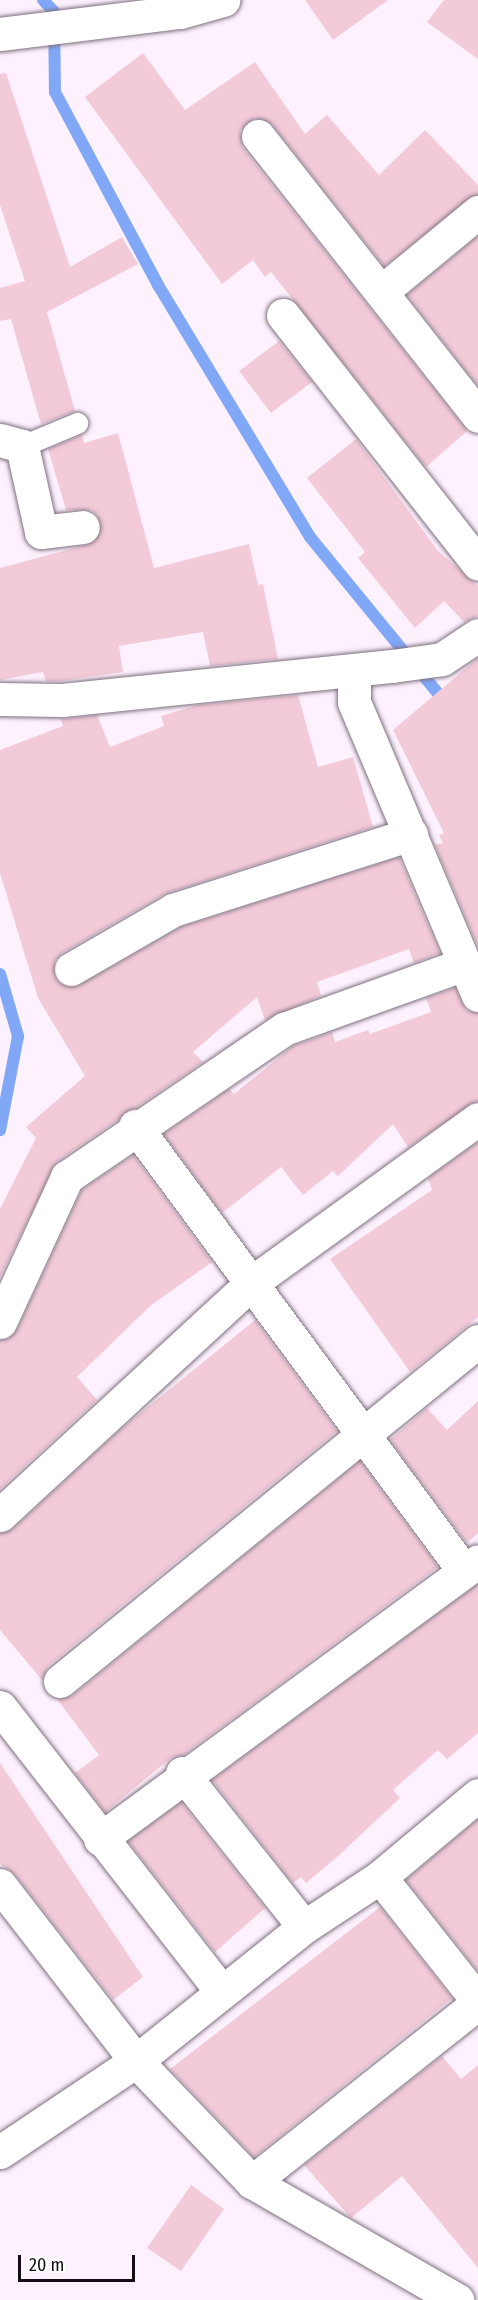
<!DOCTYPE html>
<style>
body{margin:0}
#map{position:relative;width:478px;height:2300px;overflow:hidden;background:#fef1fe;font-family:"Fira Sans Condensed",sans-serif}
div>[style]{position:absolute}
.stream>*{height:12px;margin:-6px;padding:0 6px;transform-origin:6px;border-radius:6px;background:#81a7f7}
.building>*{inset:0;background:#f3cad8}
.roads{filter:drop-shadow(0 0 2px #7e707f) drop-shadow(0 0 2px #7e707f)}
.lane>*{height:21px;margin:-10.5px;padding:0 10.5px;transform-origin:10.5px;border-radius:10.5px;background:#fff}
.street>*{height:33px;margin:-16.5px;padding:0 16.5px;transform-origin:16.5px;border-radius:16.5px;background:#fff}
span{translate:-50% -50%;white-space:nowrap;text-align:center;line-height:1.15;-webkit-text-stroke:4.5px #fff;paint-order:stroke}
.scale{position:absolute;left:18px;top:2255px;width:117px;height:27px;box-sizing:border-box;border:3px solid #120d12;border-top:0;padding-left:8px;font-size:18px;line-height:21px;white-space:nowrap;color:#120d12;-webkit-text-stroke:4px #fff;paint-order:stroke}
</style>
<div id="map">
<div class="stream">
<div style="left:43px;top:0;width:16px;rotate:47deg"></div>
<div style="left:54px;top:12px;width:80px;rotate:89.3deg"></div>
<div style="left:55px;top:92px;width:219px;rotate:61.9deg"></div>
<div style="left:158px;top:285px;width:294px;rotate:58.9deg"></div>
<div style="left:310px;top:537px;width:215px;rotate:50.7deg"></div>
<div style="left:0;top:974px;width:65px;rotate:73.8deg"></div>
<div style="left:18px;top:1036px;width:96px;rotate:100.8deg"></div>
</div>
<div class="building">
<div style="clip-path:polygon(305px 0,388px 0,333px 40px)"></div>
<div style="clip-path:polygon(444px 0,478px 0,478px 59px,427px 22px)"></div>
<div style="clip-path:polygon(143px 53px,185px 110px,255px 62px,305px 134px,327px 115px,379px 175px,425px 130px,478px 185px,478px 194px,384px 266px,272px 124px,255px 118px,240px 130px,243px 148px,467px 431px,426px 467px,271px 272px,265px 277px,253px 260px,222px 284px,85px 97px)"></div>
<div style="clip-path:polygon(6px 73px,70px 267px,122px 237px,138px 264px,47px 312px,75px 411px,41px 424px,11px 319px,0 321px,0 288px,25px 281px,0 205px,0 74px)"></div>
<div style="clip-path:polygon(478px 236px,478px 386px,407px 295px)"></div>
<div style="clip-path:polygon(279px 341px,312px 382px,271px 413px,239px 371px)"></div>
<div style="clip-path:polygon(118px 433px,154px 568px,249px 544px,258px 585px,263px 584px,278px 659px,210px 666px,203px 632px,119px 646px,123px 672px,61px 681px,46px 681px,43px 672px,0 680px,0 568px,86px 545px,100px 534px,98px 516px,91px 510px,66px 510px,48px 449px,82px 435px,84px 443px)"></div>
<div style="clip-path:polygon(356px 439px,438px 551px,478px 586px,478px 616px,464px 622px,444px 601px,415px 628px,358px 558px,365px 552px,307px 478px)"></div>
<div style="clip-path:polygon(478px 658px,478px 947px,435px 845px,443px 843px,439px 835px,444px 833px,393px 730px)"></div>
<div style="clip-path:polygon(298px 695px,318px 767px,353px 757px,373px 827px,164px 894px,62px 953px,55px 960px,55px 978px,62px 985px,80px 985px,181px 927px,399px 857px,440px 953px,414px 963px,409px 949px,317px 982px,321px 996px,265px 1020px,257px 997px,193px 1052px,203px 1062px,56px 1162px,0 1277px,0 1209px,36px 1138px,26px 1127px,85px 1076px,38px 998px,0 873px,0 750px,63px 726px,61px 719px,97px 715px,110px 747px,164px 726px,161px 716px,198px 705px)"></div>
<div style="clip-path:polygon(455px 988px,466px 1010px,478px 1013px,478px 1101px,408px 1147px,393px 1124px,338px 1176px,333px 1171px,303px 1195px,281px 1167px,222px 1213px,164px 1134px,229px 1089px,234px 1094px,293px 1046px,332px 1032px,335px 1042px,368px 1030px,370px 1034px,431px 1012px,426px 998px)"></div>
<div style="clip-path:polygon(478px 1142px,478px 1317px,410px 1372px,330px 1259px,432px 1190px,428px 1178px)"></div>
<div style="clip-path:polygon(133px 1155px,212px 1262px,150px 1306px,77px 1377px,97px 1400px,0 1489px,0 1340px,17px 1330px,82px 1190px)"></div>
<div style="clip-path:polygon(255px 1320px,337px 1431px,48px 1666px,42px 1680px,0 1630px,0 1533px,13px 1529px,122px 1428px)"></div>
<div style="clip-path:polygon(478px 1401px,478px 1533px,467px 1543px,390px 1440px,427px 1408px,447px 1430px)"></div>
<div style="clip-path:polygon(360px 1461px,438px 1567px,183px 1755px,171px 1758px,105px 1812px,75px 1773px,99px 1755px,57px 1699px,72px 1696px)"></div>
<div style="clip-path:polygon(478px 1584px,478px 1733px,447px 1759px,438px 1750px,393px 1790px,400px 1798px,337px 1857px,306px 1883px,301px 1877px,293px 1883px,212px 1780px)"></div>
<div style="clip-path:polygon(0 1763px,143px 1977px,113px 2000px,15px 1874px,0 1864px)"></div>
<div style="clip-path:polygon(181px 1802px,265px 1908px,215px 1952px,128px 1841px)"></div>
<div style="clip-path:polygon(478px 1819px,478px 1971px,406px 1880px)"></div>
<div style="clip-path:polygon(380px 1907px,452px 1998px,254px 2157px,170px 2069px)"></div>
<div style="clip-path:polygon(442px 2056px,461px 2079px,478px 2065px,478px 2268px,402px 2176px,351px 2218px,304px 2165px)"></div>
<div style="clip-path:polygon(191px 2185px,224px 2209px,181px 2271px,147px 2248px)"></div>
</div>
<div class="roads">
<div class="lane">
<div style="left:22px;top:446px;width:60px;rotate:-22.7deg"></div>
</div>
<div class="street">
<div style="left:0;top:34px;width:181px;rotate:-7deg"></div>
<div style="left:180px;top:12px;width:45px;rotate:-15.6deg"></div>
<div style="left:258px;top:136px;width:356px;rotate:51.8deg"></div>
<div style="left:381px;top:292px;width:126px;rotate:-39.5deg"></div>
<div style="left:283px;top:315px;width:316px;rotate:51.9deg"></div>
<div style="left:0;top:440px;width:23px;rotate:15deg"></div>
<div style="left:22px;top:446px;width:88px;rotate:77.5deg"></div>
<div style="left:41px;top:532px;width:42px;rotate:-6.8deg"></div>
<div style="left:354px;top:670px;width:32px;rotate:90deg"></div>
<div style="left:354px;top:702px;width:318px;rotate:67.1deg"></div>
<div style="left:0;top:699px;width:62px;rotate:0.9deg"></div>
<div style="left:62px;top:700px;width:332px;rotate:-5.9deg"></div>
<div style="left:392px;top:666px;width:50px;rotate:-8deg"></div>
<div style="left:442px;top:659px;width:43px;rotate:-33.7deg"></div>
<div style="left:71px;top:969px;width:118px;rotate:-30deg"></div>
<div style="left:173px;top:910px;width:250px;rotate:-17.7deg"></div>
<div style="left:135px;top:1126px;width:553px;rotate:53.52deg"></div>
<div style="left:0;top:1322px;width:160px;rotate:-65.2deg"></div>
<div style="left:67px;top:1177px;width:263px;rotate:-34.3deg"></div>
<div style="left:284px;top:1029px;width:192px;rotate:-19.8deg"></div>
<div style="left:0;top:1515px;width:340px;rotate:-42.7deg"></div>
<div style="left:250px;top:1284px;width:281px;rotate:-35.9deg"></div>
<div style="left:60px;top:1681px;width:539px;rotate:-39.12deg"></div>
<div style="left:0;top:1707px;width:361px;rotate:52.1deg"></div>
<div style="left:182px;top:1773px;width:196px;rotate:51.6deg"></div>
<div style="left:100px;top:1839px;width:469px;rotate:-36.3deg"></div>
<div style="left:380px;top:1877px;width:158px;rotate:51.7deg"></div>
<div style="left:0;top:1885px;width:222px;rotate:52.3deg"></div>
<div style="left:136px;top:2061px;width:168px;rotate:46.2deg"></div>
<div style="left:252px;top:2182px;width:237px;rotate:29.9deg"></div>
<div style="left:0;top:2152px;width:164px;rotate:-33.8deg"></div>
<div style="left:136px;top:2061px;width:215px;rotate:-38.6deg"></div>
<div style="left:304px;top:1927px;width:91px;rotate:-33.3deg"></div>
<div style="left:380px;top:1877px;width:128px;rotate:-39.9deg"></div>
<div style="left:252px;top:2182px;width:288px;rotate:-38.4deg"></div>
</div>
</div>
<div class="scale">20 m</div>
</div>
